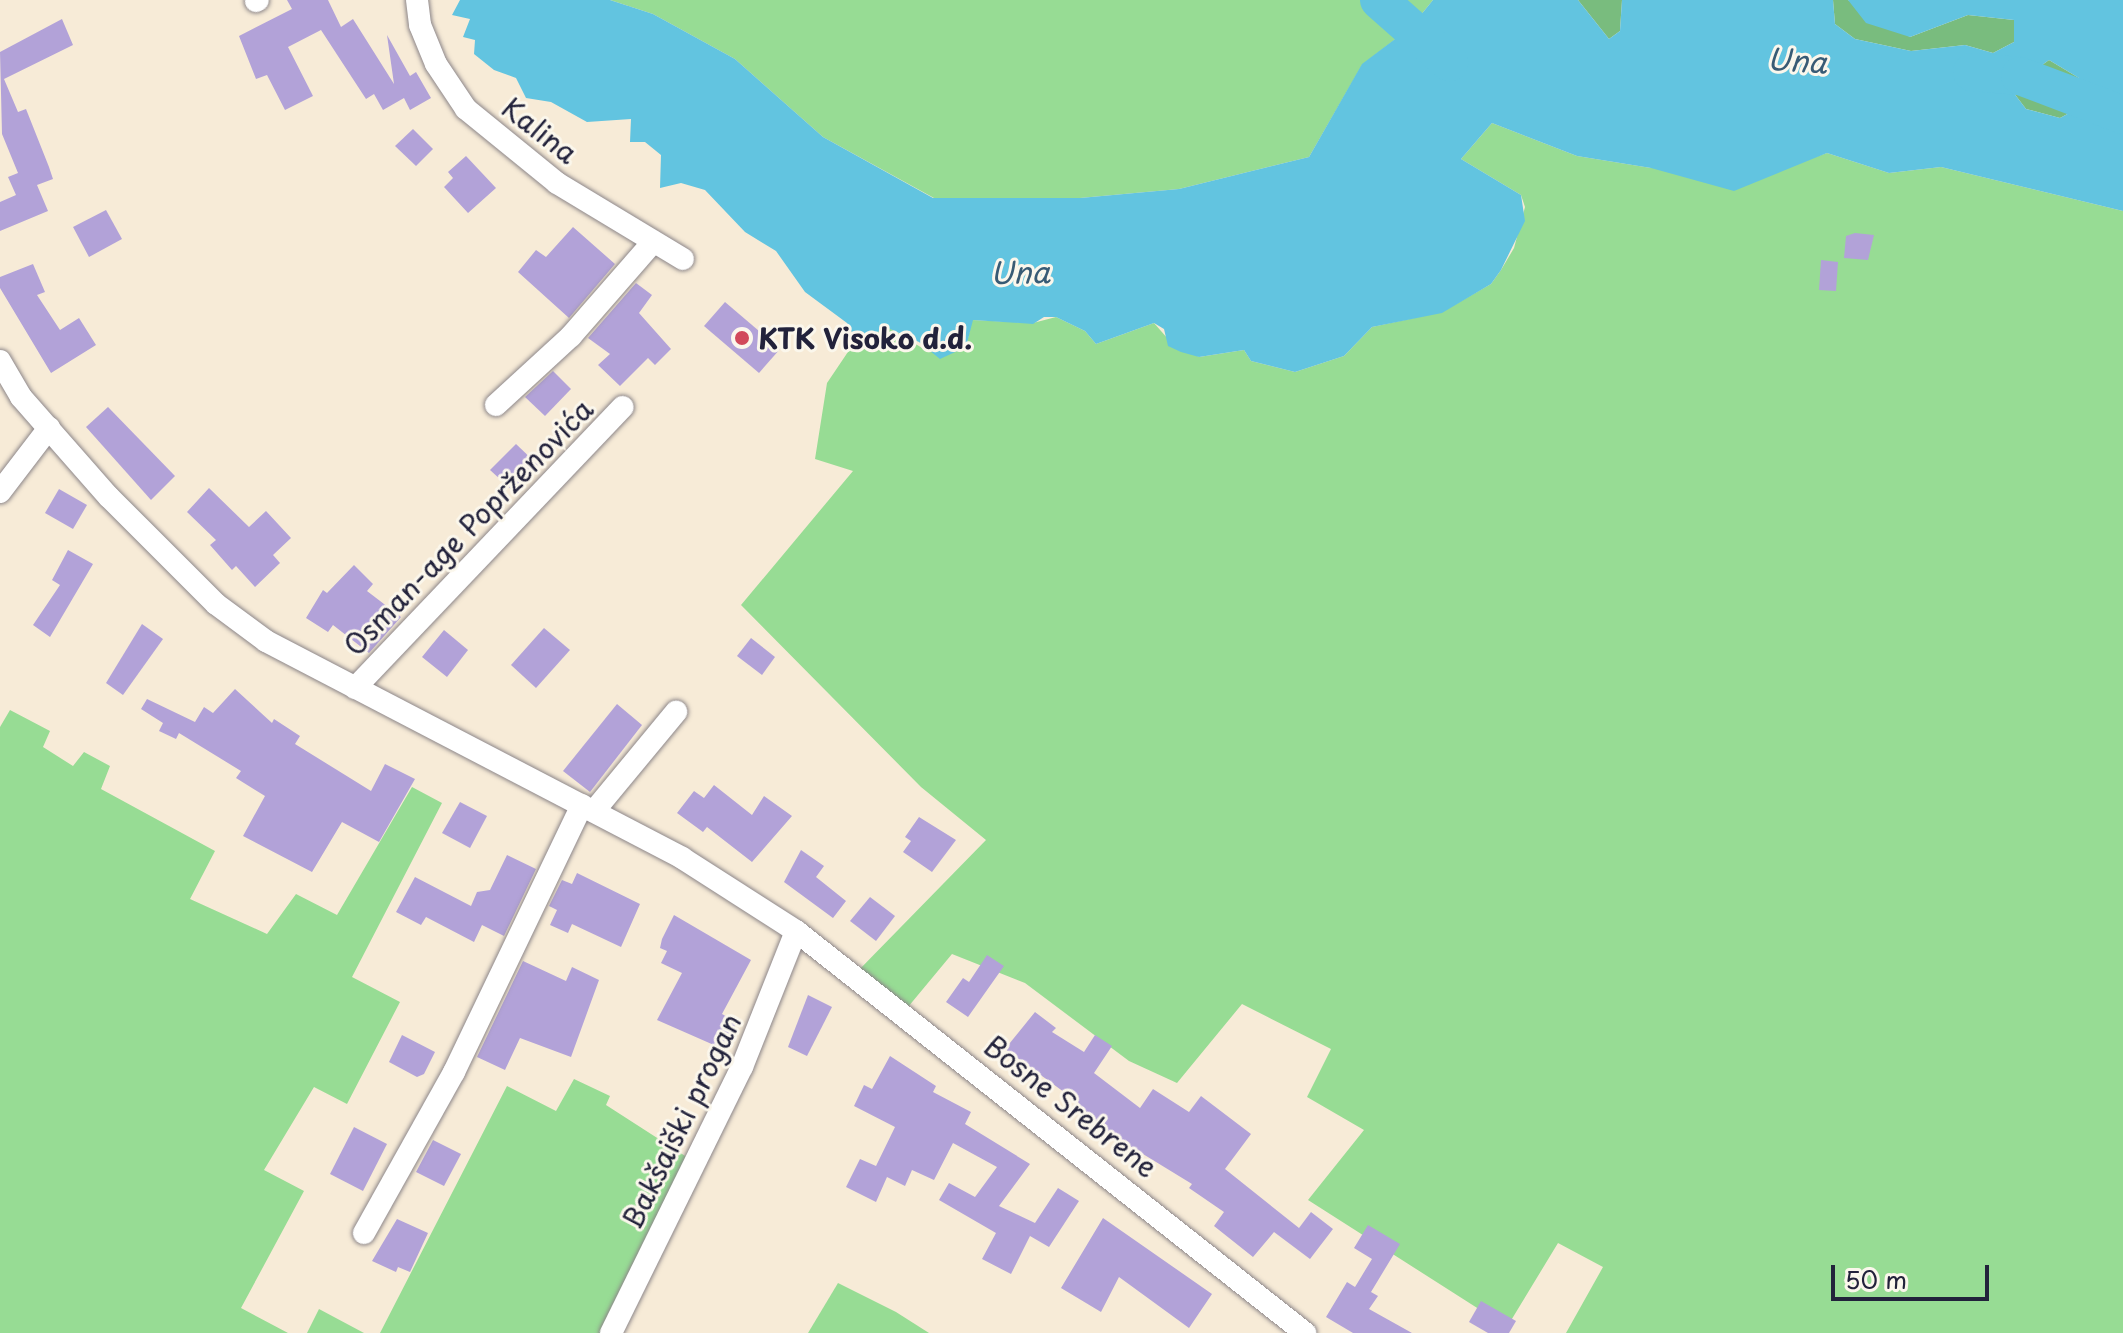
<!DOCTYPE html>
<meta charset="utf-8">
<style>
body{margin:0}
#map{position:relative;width:2123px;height:1333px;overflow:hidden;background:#f7ebd7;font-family:"Playpen Sans",sans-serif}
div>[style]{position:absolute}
.green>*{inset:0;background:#97dc94}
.forest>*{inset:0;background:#79bc7e}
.water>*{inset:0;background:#62c4e0}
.river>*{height:38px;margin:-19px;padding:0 19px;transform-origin:19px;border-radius:19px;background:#62c4e0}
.building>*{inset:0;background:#b2a2d8}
.roads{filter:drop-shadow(0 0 2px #8c8689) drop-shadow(0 0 2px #8c8689)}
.minor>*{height:22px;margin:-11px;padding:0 11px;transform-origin:11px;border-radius:11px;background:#fff}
.dots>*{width:22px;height:22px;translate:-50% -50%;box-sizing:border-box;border:4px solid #fbf7ec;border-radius:50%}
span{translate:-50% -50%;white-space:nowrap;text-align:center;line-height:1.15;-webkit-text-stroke:6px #fbf7ec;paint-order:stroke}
.street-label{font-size:28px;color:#22223b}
.poi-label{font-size:28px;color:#22223b;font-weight:700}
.left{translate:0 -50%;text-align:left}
.water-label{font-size:30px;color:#385b75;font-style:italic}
.scale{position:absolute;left:1831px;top:1265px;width:158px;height:36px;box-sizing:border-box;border:4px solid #22223b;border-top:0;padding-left:10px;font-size:24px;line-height:28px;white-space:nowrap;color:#22223b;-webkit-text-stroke:6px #fbf7ec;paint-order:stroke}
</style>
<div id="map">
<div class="green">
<div style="clip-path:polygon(610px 0,1433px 0,1411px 27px,1362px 65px,1309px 157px,1179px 189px,1080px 198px,934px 198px,823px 137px,735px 59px,653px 14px)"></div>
<div style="clip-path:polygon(1492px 123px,1577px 156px,1651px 168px,1792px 165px,1827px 153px,1889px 173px,1941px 167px,2123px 211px,2123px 1333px,1566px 1333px,1603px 1267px,1558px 1243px,1507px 1327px,1308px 1200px,1364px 1130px,1307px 1097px,1331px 1049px,1242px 1004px,1177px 1083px,1129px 1061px,1025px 983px,952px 954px,903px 1013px,855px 974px,986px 840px,921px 787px,741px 605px,853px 471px,815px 459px,827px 383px,856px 340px,888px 327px,927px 351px,966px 347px,972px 320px,1033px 323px,1056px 317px,1085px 331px,1096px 344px,1154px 323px,1168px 339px,1199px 357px,1244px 350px,1251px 361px,1295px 372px,1344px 356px,1372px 327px,1442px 312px,1491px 284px,1501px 270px,1514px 248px,1525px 207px,1521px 195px,1461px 159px)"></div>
<div style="clip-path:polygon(10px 710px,50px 731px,43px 747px,73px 766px,84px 752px,110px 766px,101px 789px,215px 851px,190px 899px,267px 934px,296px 894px,337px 915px,412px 787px,442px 803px,352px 977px,400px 1002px,347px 1104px,314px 1087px,264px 1170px,304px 1191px,241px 1308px,288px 1333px,0 1333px,0 727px)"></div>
<div style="clip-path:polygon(574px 1079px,610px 1096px,606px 1105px,696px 1163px,611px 1333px,380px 1333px,507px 1086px,556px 1111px)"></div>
<div style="clip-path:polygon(838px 1283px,896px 1312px,929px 1333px,808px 1333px)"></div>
<div style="clip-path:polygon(319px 1309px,364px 1333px,307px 1333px)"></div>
</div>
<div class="forest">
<div style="clip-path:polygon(1578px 0,1622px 0,1620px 31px,1609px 39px)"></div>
<div style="clip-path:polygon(1833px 0,1848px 0,1910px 37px,1968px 15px,2014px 20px,2014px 42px,1993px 53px,1965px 45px,1911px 51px,1855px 39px,1835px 24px)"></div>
<div style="clip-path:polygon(2049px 60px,2079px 78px,2073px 111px,2060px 118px,2026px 109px,2010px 88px)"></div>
</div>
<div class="water">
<div style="clip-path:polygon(evenodd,460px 0,610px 0,653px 14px,735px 59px,823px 137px,933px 198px,1080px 198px,1179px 189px,1309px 157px,1362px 64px,1411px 27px,1433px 0,1578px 0,1609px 39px,1620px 31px,1622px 0,1833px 0,1835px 24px,1855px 39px,1911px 51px,1965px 45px,1993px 53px,2014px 42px,2014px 20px,1968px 15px,1910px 37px,1866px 23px,1848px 0,2123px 0,2123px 211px,1941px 167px,1889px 173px,1827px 153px,1734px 191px,1651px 168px,1577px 156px,1492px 123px,1461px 159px,1521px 195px,1525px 221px,1501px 270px,1491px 284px,1442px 313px,1372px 327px,1344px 356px,1295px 372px,1251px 361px,1244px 350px,1199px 357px,1181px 352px,1168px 346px,1164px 329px,1154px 323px,1096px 344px,1085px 331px,1056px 317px,1044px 317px,1033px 324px,973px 320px,966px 347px,940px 359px,919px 342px,888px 328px,856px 340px,847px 323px,805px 292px,776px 251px,745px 232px,705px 190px,681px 183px,660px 188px,661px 155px,645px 142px,630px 142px,631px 119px,587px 122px,551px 102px,526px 98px,516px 78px,494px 70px,474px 54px,475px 40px,463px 37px,470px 19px,452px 15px,460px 0,2049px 60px,2079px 78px,2073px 111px,2060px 118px,2026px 109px,2010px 88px,2049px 60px)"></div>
</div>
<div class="river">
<div style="left:1379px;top:0;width:94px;rotate:41.5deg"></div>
<div style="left:1972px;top:72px;width:48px;rotate:4.8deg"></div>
<div style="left:2020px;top:76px;width:110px;rotate:20.7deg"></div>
</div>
<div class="building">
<div style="clip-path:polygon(287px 0,328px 0,341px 27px,353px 19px,394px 84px,387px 35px,410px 76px,416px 72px,431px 98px,410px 110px,404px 98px,383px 110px,374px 94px,366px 99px,321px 30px,288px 47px,313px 96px,285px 110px,267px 75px,256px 79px,239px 36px,292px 9px)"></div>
<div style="clip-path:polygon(62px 19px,73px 45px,4px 79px,18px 112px,26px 109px,49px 167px,53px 179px,37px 185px,48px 211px,0 231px,0 202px,16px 195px,8px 177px,18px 173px,2px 134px,0 52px)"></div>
<div style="clip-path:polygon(413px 129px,433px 149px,416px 166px,395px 146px)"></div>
<div style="clip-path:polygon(466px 156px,496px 188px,468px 213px,444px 187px,453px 178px,448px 172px)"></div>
<div style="clip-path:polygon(106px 210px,122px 239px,89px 257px,73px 227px)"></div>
<div style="clip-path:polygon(573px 227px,615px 264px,569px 318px,518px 272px,536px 250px,546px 257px)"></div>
<div style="clip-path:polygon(1855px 233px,1874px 235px,1868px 260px,1844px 258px,1846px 236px)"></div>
<div style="clip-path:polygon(1821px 260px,1838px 262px,1836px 291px,1819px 290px)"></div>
<div style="clip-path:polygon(33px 264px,45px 292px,37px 295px,60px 330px,79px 318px,96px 345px,51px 373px,0 288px,0 277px)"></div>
<div style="clip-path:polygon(636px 283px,652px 295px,639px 313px,671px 349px,655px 365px,648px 358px,620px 386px,598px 365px,610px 354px,588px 338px)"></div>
<div style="clip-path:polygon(725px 302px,780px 349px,759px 373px,704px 326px)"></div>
<div style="clip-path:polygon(553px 371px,571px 389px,545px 416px,525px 397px)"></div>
<div style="clip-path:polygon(108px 407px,175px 476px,151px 500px,86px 427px)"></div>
<div style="clip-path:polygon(516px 444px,538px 465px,513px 491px,490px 470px)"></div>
<div style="clip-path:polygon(209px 488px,249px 527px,266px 511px,291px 538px,273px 555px,280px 563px,255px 587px,236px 566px,232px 570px,210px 545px,216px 540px,187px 512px)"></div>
<div style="clip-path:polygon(59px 489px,87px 505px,73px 529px,45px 513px)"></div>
<div style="clip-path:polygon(68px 550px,93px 564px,50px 637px,33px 625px,60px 585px,52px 580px)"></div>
<div style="clip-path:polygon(354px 565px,373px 584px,367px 591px,401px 617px,369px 653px,333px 625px,328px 632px,306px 618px,323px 590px,327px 593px)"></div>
<div style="clip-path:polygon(142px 624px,163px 639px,123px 695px,106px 683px)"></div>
<div style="clip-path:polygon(544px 628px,570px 650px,536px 688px,511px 665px)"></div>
<div style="clip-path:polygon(444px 630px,468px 650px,447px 677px,422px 657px)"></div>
<div style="clip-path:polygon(751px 638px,775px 657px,762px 675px,737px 656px)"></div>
<div style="clip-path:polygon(235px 689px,272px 723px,274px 719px,300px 736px,295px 744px,371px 791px,385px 764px,415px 779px,379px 842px,342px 822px,312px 872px,243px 836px,265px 796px,236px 778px,241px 771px,179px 733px,176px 739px,159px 731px,163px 723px,141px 709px,147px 699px,195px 722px,204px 707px,213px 713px)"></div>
<div style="clip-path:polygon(617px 704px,642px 725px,590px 792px,563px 771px)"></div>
<div style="clip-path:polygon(714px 785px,752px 815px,764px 796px,792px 816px,752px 862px,707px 827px,703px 832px,677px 813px,694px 791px,704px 798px)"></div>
<div style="clip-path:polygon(460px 802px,487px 816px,470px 848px,442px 833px)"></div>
<div style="clip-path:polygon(919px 817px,956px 840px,932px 872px,903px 852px,911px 841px,905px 837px)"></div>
<div style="clip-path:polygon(801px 850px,824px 866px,816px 877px,846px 901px,833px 918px,784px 882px)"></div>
<div style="clip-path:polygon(507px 855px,536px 869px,504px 936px,482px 925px,474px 942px,426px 917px,421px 925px,396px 912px,415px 877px,471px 906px,477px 892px,490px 890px)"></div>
<div style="clip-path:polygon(577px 873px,640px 904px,621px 947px,572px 924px,568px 933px,550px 925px,557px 910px,549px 906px,562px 880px,572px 884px)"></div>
<div style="clip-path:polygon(870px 897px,895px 916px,876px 941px,850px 921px)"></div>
<div style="clip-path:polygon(674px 915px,751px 960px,722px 1014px,737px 1022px,723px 1049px,657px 1020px,682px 973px,661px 963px,667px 951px,660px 948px,662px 939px)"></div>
<div style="clip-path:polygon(987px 955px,1004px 966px,968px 1017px,946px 1002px,963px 978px,969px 982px)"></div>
<div style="clip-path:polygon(523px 961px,566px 981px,572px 967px,599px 980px,571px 1057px,520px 1038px,505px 1070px,477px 1057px)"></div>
<div style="clip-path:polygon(808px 995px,832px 1007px,807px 1056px,788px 1047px)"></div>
<div style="clip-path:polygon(1035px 1012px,1056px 1028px,1052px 1032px,1084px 1052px,1095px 1035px,1112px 1046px,1094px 1073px,1140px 1108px,1153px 1089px,1189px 1112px,1201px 1096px,1251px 1134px,1225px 1169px,1299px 1228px,1311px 1212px,1333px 1229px,1310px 1259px,1274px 1232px,1253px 1257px,1214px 1226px,1224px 1212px,1189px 1188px,1192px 1184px,1107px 1132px,1075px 1109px,1079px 1103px,1005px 1049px)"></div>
<div style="clip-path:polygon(402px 1035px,435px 1052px,424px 1074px,417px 1077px,389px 1062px)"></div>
<div style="clip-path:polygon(890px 1056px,936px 1086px,933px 1092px,971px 1112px,965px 1124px,1030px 1164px,999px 1206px,1035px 1223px,1058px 1188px,1079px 1201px,1049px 1247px,1030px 1236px,1011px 1274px,982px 1259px,996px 1233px,939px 1200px,949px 1183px,975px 1197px,997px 1167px,953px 1143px,934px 1180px,912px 1170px,905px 1186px,887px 1177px,876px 1202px,846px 1187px,860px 1159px,876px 1166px,895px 1127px,854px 1106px,864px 1085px,872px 1089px)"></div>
<div style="clip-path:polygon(354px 1127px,387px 1144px,363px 1191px,330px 1174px)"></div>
<div style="clip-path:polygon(433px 1140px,461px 1154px,444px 1186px,416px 1172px)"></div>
<div style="clip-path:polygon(1103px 1218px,1212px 1294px,1189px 1328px,1119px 1277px,1101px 1312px,1061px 1288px)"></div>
<div style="clip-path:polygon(397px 1219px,428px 1233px,410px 1272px,398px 1267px,396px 1272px,372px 1261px)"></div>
<div style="clip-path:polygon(1368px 1225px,1400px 1244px,1371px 1292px,1378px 1296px,1369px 1309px,1412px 1333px,1353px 1333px,1326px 1317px,1347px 1282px,1355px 1287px,1372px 1259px,1354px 1248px)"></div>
<div style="clip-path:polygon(1481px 1301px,1516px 1321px,1509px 1333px,1488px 1333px,1469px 1322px)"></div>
</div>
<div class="roads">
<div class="minor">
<div style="left:417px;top:0;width:25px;rotate:83deg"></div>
<div style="left:420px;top:25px;width:42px;rotate:67.7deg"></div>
<div style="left:436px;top:64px;width:54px;rotate:56.3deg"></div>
<div style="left:466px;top:109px;width:117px;rotate:39.1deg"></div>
<div style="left:557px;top:183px;width:147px;rotate:31.1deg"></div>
<div style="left:256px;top:1px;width:2px;rotate:-27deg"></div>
<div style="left:0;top:361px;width:42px;rotate:59.7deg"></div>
<div style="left:21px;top:397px;width:133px;rotate:48.7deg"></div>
<div style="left:109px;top:497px;width:151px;rotate:45deg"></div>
<div style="left:216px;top:604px;width:62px;rotate:36.5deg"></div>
<div style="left:266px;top:641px;width:469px;rotate:27.5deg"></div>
<div style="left:682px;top:858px;width:135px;rotate:32.6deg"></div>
<div style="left:796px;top:931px;width:649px;rotate:38.3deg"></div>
<div style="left:496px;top:405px;width:102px;rotate:-42.6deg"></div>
<div style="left:571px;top:336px;width:125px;rotate:-48.9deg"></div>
<div style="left:0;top:492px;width:81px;rotate:-52.6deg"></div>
<div style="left:355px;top:688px;width:388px;rotate:-46.4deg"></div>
<div style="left:594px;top:811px;width:129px;rotate:-50.4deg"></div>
<div style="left:364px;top:1233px;width:184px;rotate:-60.8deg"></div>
<div style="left:454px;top:1072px;width:296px;rotate:-64.4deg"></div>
<div style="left:611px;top:1333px;width:297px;rotate:-63.8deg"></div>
<div style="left:742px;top:1067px;width:146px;rotate:-68.3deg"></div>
</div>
</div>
<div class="dots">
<div style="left:742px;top:338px;background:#d1495b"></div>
</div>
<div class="street-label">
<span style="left:540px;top:130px;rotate:38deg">Kalina</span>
<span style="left:468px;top:527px;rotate:-46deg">Osman-age Poprženovića</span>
<span style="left:1071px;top:1106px;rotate:38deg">Bosne Srebrene</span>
<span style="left:681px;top:1121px;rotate:-64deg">Bakšaiški progan</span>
</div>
<div class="poi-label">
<span class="left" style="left:758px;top:338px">KTK Visoko d.d.</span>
</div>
<div class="water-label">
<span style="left:1797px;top:60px;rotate:4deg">Una</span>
<span style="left:1020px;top:272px;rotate:-1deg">Una</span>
</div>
<div class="scale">50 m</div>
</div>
